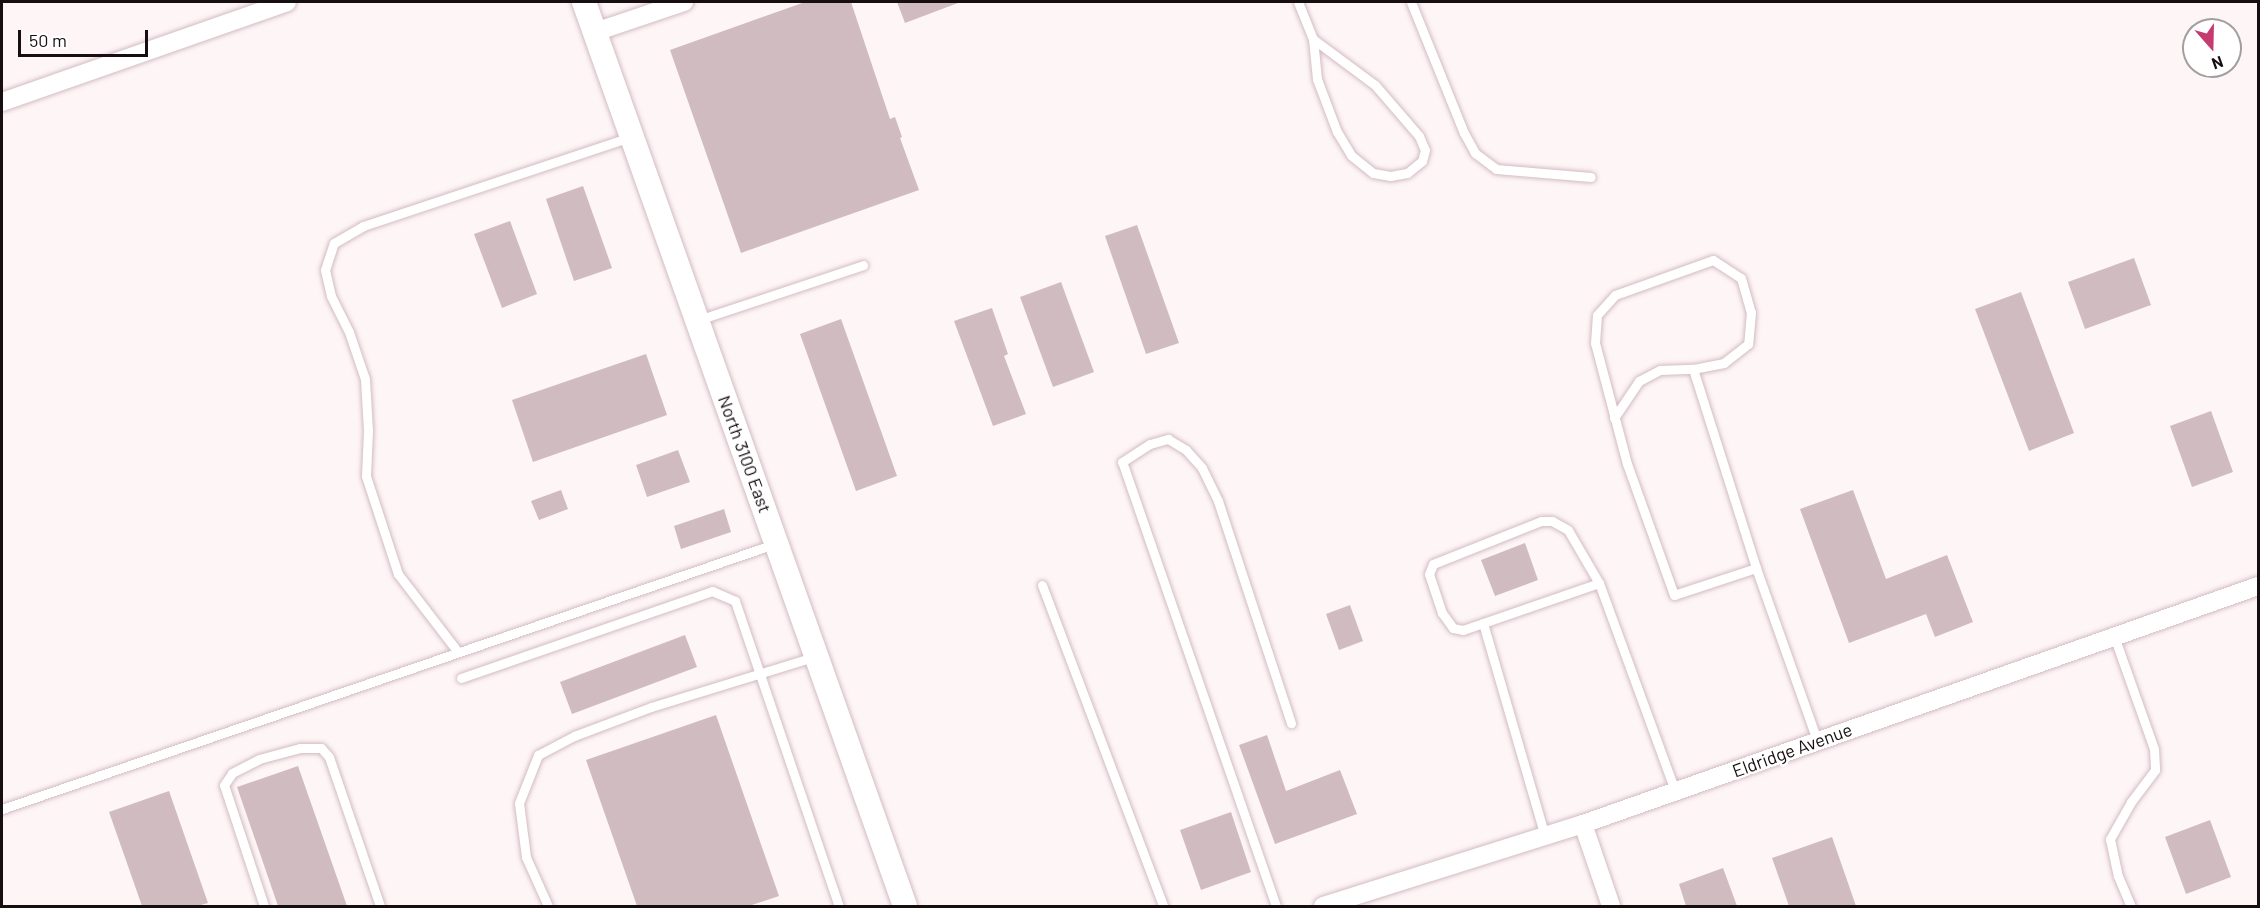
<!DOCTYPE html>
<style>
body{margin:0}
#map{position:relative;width:2260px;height:908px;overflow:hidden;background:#fef5f7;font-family:Barlow,sans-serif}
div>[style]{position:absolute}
.building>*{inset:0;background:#d0bbc0}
.roads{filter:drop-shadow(0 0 2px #d2bcc1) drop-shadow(0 0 2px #d2bcc1)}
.lane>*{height:9px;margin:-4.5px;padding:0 4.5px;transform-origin:4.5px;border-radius:4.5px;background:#fff}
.street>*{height:18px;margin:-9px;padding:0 9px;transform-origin:9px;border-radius:9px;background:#fff}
.secondary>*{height:24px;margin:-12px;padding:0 12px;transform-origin:12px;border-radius:12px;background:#fff}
span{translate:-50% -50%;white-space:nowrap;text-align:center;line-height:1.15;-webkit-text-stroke:5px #fff;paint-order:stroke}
.street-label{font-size:18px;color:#160e10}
.frame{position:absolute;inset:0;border:3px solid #160e10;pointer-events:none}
.north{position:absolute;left:2182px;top:18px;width:60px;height:60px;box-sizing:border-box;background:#fff;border:2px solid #a29f9f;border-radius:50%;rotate:160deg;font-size:16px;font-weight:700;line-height:24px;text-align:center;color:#160e10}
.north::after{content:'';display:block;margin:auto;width:21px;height:27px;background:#c53a6f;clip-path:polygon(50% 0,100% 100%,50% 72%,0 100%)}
.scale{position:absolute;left:18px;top:30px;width:130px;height:27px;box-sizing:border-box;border:3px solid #160e10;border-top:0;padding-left:8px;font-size:18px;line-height:21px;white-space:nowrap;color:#160e10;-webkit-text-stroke:4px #fff;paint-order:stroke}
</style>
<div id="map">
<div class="building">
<div style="clip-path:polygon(805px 2px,851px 2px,890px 119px,895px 117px,902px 137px,900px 138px,919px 190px,741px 253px,670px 50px)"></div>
<div style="clip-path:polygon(897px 2px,958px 2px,958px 3px,905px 23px)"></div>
<div style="clip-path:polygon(583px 186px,612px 268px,574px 281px,546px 199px)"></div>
<div style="clip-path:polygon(510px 221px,537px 294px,502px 308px,474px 234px)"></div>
<div style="clip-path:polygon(1137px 225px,1179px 343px,1146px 354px,1105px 236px)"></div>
<div style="clip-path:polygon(2134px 258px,2151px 305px,2085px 329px,2068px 282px)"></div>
<div style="clip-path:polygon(1061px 282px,1094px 372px,1053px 387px,1020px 297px)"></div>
<div style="clip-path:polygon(2021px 292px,2074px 433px,2029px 451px,1975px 309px)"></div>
<div style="clip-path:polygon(992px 308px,1008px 354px,1004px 356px,1026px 414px,993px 426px,954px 321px)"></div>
<div style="clip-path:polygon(841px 319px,897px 476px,856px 491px,800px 334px)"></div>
<div style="clip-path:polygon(646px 354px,667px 415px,533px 462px,512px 400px)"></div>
<div style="clip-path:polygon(2211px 411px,2233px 472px,2192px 487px,2170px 426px)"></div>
<div style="clip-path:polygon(678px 450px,690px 482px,647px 497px,636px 465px)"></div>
<div style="clip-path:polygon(561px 490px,568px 509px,539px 520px,531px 501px)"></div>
<div style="clip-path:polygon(1853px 490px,1886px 579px,1947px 555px,1973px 622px,1935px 637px,1926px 614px,1849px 643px,1800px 509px)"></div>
<div style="clip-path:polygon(724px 509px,731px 532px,681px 549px,674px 526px)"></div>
<div style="clip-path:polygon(1525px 543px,1538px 580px,1495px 596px,1481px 560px)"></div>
<div style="clip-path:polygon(1350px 605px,1363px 641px,1339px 650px,1326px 614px)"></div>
<div style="clip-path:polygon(685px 635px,697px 667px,572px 714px,560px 682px)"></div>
<div style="clip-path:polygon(716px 715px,779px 896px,749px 906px,637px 906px,586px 760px)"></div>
<div style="clip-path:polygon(1267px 735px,1286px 791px,1340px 770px,1357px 814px,1275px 844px,1239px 745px)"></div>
<div style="clip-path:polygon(298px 766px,347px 906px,278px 906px,237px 787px)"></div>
<div style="clip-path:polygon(169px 791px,208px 903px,197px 906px,142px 906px,109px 812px)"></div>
<div style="clip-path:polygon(1231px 812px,1251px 872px,1201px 890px,1180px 830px)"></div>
<div style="clip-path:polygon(2210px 820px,2231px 877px,2186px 894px,2165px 837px)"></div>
<div style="clip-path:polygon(1832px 837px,1856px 906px,1789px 906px,1772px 858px)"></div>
<div style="clip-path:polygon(1723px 868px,1737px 906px,1686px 906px,1679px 884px)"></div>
</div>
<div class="roads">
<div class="lane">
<div style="left:1298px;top:2px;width:40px;rotate:68deg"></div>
<div style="left:1411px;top:2px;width:141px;rotate:68deg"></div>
<div style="left:1464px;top:133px;width:23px;rotate:61deg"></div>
<div style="left:1475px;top:153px;width:26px;rotate:37deg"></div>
<div style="left:1496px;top:169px;width:95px;rotate:4.8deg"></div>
<div style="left:1313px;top:39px;width:77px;rotate:36.6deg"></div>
<div style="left:1375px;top:85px;width:67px;rotate:49.2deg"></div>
<div style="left:1419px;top:136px;width:15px;rotate:67deg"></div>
<div style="left:1425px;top:150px;width:11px;rotate:105deg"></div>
<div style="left:1422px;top:161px;width:19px;rotate:141deg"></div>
<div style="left:1407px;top:173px;width:17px;rotate:170deg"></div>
<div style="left:1390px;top:176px;width:17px;rotate:-170deg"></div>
<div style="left:1373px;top:173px;width:28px;rotate:-141deg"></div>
<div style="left:1351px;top:155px;width:27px;rotate:-121deg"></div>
<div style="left:1337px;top:132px;width:57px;rotate:-110.7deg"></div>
<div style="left:1317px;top:79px;width:40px;rotate:-95.7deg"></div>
<div style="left:698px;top:320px;width:174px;rotate:-18.4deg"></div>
<div style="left:1614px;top:418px;width:45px;rotate:-56deg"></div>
<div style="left:1639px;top:381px;width:24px;rotate:-28deg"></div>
<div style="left:1660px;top:370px;width:33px;rotate:-2deg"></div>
<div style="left:1541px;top:521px;width:11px"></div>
<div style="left:1552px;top:521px;width:18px;rotate:29deg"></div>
<div style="left:1568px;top:530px;width:61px;rotate:59.7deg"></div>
<div style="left:1599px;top:583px;width:144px;rotate:160.9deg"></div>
<div style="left:1463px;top:630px;width:10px;rotate:-169deg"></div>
<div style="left:1453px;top:628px;width:19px;rotate:-126deg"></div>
<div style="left:1442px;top:613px;width:41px;rotate:-108.4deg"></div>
<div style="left:1429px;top:574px;width:11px;rotate:-68deg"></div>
<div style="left:1433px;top:564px;width:116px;rotate:-21.7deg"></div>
<div style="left:1756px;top:568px;width:86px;rotate:161.8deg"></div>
<div style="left:1674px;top:595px;width:139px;rotate:-109.7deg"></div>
<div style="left:1627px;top:464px;width:125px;rotate:-104.8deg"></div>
<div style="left:1595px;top:343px;width:28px;rotate:-86deg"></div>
<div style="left:1597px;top:315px;width:27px;rotate:-48deg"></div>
<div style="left:1615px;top:295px;width:104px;rotate:-19.7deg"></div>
<div style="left:1713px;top:260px;width:33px;rotate:33deg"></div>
<div style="left:1741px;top:278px;width:35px;rotate:74deg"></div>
<div style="left:1751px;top:312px;width:32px;rotate:95deg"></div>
<div style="left:1748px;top:344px;width:31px;rotate:142deg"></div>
<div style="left:1724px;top:363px;width:32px;rotate:169deg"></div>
<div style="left:1693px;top:369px;width:209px;rotate:72.4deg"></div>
<div style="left:1756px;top:568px;width:182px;rotate:70.5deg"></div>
<div style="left:1599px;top:583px;width:221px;rotate:69.9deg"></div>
<div style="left:1042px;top:585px;width:343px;rotate:69.3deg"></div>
<div style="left:1483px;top:623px;width:222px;rotate:73.8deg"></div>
<div style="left:2114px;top:636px;width:120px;rotate:70.5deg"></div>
<div style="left:2154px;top:749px;width:21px;rotate:87deg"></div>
<div style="left:2155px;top:770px;width:40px;rotate:127deg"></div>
<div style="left:2131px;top:802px;width:43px;rotate:119.6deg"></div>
<div style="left:2110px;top:839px;width:38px;rotate:78deg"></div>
<div style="left:2118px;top:876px;width:33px;rotate:67deg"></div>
<div style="left:458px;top:652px;width:98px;rotate:-127.6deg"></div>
<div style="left:398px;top:574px;width:103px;rotate:-108.1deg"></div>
<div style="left:366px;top:476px;width:46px;rotate:-87.5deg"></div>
<div style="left:368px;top:430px;width:51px;rotate:-93.4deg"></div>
<div style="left:365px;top:379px;width:50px;rotate:-108.8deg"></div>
<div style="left:349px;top:332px;width:40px;rotate:-116.6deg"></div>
<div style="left:331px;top:296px;width:27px;rotate:-103deg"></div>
<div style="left:325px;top:270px;width:28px;rotate:-72deg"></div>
<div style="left:334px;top:243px;width:34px;rotate:-30deg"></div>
<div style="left:363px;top:226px;width:282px;rotate:-18.4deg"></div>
<div style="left:461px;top:678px;width:266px;rotate:-19.1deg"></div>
<div style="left:712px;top:591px;width:25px;rotate:23deg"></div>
<div style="left:735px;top:601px;width:322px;rotate:71.2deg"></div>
<div style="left:2px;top:809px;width:819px;rotate:-18.94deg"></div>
<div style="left:264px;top:906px;width:127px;rotate:-108.3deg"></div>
<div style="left:224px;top:785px;width:14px;rotate:-56deg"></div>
<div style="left:232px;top:773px;width:30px;rotate:-27deg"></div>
<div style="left:259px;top:759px;width:42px;rotate:-15deg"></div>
<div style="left:300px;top:748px;width:21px"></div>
<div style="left:321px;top:748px;width:12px;rotate:48deg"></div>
<div style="left:329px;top:757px;width:157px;rotate:71.1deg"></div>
<div style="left:548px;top:906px;width:54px;rotate:-114.2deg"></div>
<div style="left:526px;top:857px;width:54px;rotate:-97.4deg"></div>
<div style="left:519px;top:803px;width:52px;rotate:-68.4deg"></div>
<div style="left:538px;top:755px;width:41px;rotate:-27.8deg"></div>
<div style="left:574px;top:736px;width:82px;rotate:-20.6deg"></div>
<div style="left:651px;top:707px;width:170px;rotate:-17.1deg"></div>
<div style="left:1276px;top:906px;width:470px;rotate:-109.1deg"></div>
<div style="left:1122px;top:462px;width:33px;rotate:-33deg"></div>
<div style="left:1150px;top:444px;width:19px;rotate:-16deg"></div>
<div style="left:1168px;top:439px;width:21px;rotate:31deg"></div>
<div style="left:1186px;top:450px;width:24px;rotate:48deg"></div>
<div style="left:1202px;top:468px;width:37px;rotate:64deg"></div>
<div style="left:1218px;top:501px;width:234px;rotate:71.8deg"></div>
</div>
<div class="street">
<div style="left:595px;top:32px;width:94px;rotate:-18.6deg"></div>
<div style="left:2px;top:102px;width:302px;rotate:-19.3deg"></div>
<div style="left:1583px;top:824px;width:87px;rotate:71.1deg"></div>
<div style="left:1323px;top:906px;width:273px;rotate:-17.5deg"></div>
<div style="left:1583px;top:824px;width:716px;rotate:-19.42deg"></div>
</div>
<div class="secondary">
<div style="left:584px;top:2px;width:959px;rotate:70.45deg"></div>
</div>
</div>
<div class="street-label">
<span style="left:745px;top:454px;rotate:70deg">North 3100 East</span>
<span style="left:1792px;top:750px;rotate:-20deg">Eldridge Avenue</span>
</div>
<div class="frame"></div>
<div class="north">N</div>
<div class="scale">50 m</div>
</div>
